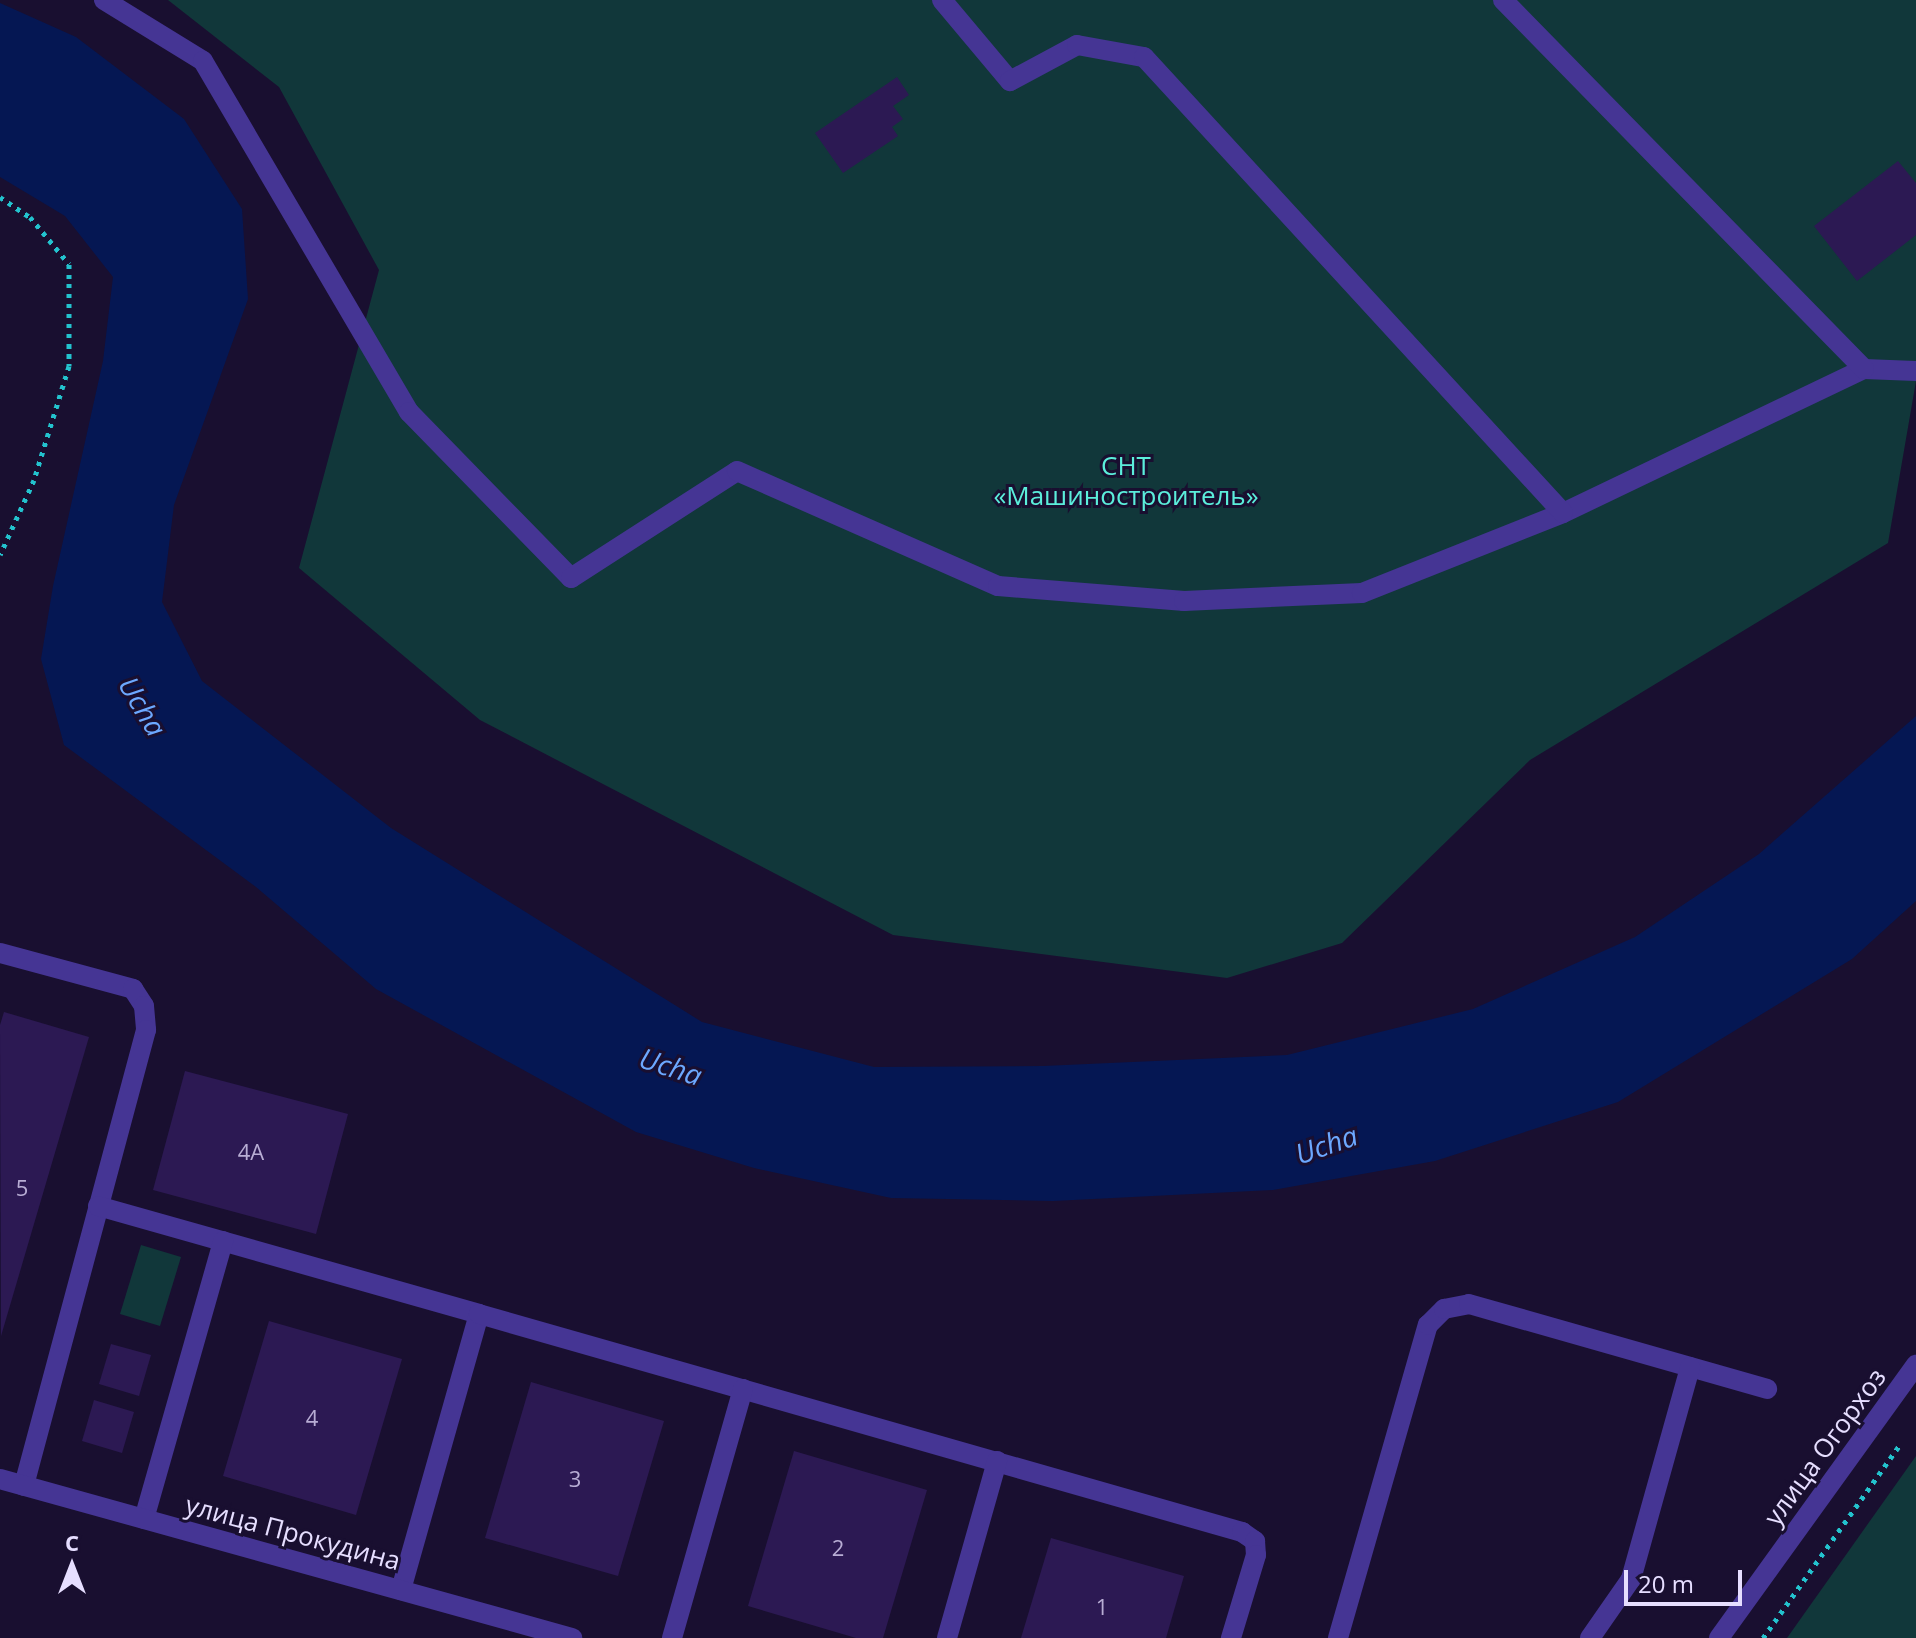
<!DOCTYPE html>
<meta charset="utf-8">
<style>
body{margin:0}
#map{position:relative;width:1916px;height:1638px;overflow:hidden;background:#190f30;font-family:"Open Sans",sans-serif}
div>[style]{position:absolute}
.green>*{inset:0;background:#11373a}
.water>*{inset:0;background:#051753}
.building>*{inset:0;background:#2c1953}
.path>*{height:5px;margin-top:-2.5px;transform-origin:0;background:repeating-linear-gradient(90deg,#23c3ce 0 4px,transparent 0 10px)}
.service>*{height:20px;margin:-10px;padding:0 10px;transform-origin:10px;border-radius:10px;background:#453594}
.minor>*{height:20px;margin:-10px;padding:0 10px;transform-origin:10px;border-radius:10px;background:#453594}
.tertiary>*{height:20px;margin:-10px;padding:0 10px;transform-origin:10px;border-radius:10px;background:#453594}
span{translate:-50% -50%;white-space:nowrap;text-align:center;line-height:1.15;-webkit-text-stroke:6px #190f30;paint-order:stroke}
.number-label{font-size:22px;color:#b8add4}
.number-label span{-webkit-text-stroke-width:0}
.park-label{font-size:26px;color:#5beedb}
.street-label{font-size:26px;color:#e6deff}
.water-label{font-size:28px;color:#6ca8ff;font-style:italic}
.north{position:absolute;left:32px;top:1526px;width:80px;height:80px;-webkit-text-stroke:6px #190f30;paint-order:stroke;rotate:0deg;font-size:22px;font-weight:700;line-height:32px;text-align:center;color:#e6deff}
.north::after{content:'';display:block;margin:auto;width:28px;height:36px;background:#e6deff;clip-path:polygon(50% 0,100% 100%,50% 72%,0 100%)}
.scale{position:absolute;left:1624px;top:1570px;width:118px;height:36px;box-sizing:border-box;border:4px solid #e6deff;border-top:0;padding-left:10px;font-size:24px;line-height:28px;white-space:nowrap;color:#e6deff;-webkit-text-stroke:6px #190f30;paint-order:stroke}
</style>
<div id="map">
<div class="green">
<div style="clip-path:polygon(168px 0,1916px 0,1916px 381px,1888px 543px,1530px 760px,1342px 943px,1227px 978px,893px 935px,480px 720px,299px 568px,379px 270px,279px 87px)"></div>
<div style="clip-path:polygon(141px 1245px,181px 1257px,160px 1326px,120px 1314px)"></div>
<div style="clip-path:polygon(1916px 1456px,1916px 1638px,1787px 1638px)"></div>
</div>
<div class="water">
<div style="clip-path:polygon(0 3px,76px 37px,184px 119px,242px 209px,248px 299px,174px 505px,162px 602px,202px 681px,391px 828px,702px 1022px,874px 1067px,1043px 1066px,1287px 1055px,1473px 1009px,1635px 937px,1759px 854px,1916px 716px,1916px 901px,1852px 959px,1618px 1102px,1435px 1161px,1273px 1190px,1053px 1201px,891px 1198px,754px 1168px,636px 1132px,376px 989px,256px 887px,64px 745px,41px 659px,53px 586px,103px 361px,113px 277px,65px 216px,0 177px)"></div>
</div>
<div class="building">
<div style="clip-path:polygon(897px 77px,909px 95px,893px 106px,903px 119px,892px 127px,898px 136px,843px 173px,815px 133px)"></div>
<div style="clip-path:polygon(1898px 161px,1916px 183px,1916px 235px,1857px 281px,1814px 226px)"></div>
<div style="clip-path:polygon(4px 1012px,89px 1037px,1px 1336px,0 1025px)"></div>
<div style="clip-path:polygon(185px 1071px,348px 1114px,316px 1234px,153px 1190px)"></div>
<div style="clip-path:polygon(269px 1321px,402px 1359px,356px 1515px,223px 1476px)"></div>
<div style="clip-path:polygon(111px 1344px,151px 1355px,139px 1396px,99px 1384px)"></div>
<div style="clip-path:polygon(531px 1382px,664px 1421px,618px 1576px,485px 1538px)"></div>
<div style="clip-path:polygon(94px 1400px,134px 1412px,122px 1453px,82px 1441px)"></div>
<div style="clip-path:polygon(794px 1451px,927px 1490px,883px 1638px,856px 1638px,748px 1606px)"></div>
<div style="clip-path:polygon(1051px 1538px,1184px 1576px,1166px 1638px,1021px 1638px)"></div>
</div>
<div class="path">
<div style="left:0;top:197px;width:36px;rotate:34deg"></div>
<div style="left:30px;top:217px;width:61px;rotate:50.3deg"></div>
<div style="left:69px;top:264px;width:102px;rotate:90deg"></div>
<div style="left:69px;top:366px;width:119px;rotate:107.1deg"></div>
<div style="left:34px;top:480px;width:82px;rotate:114.4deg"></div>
<div style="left:1763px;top:1638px;width:235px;rotate:-54.7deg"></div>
</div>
<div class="service">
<div style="left:104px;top:0;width:116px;rotate:31.6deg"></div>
<div style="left:203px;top:61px;width:407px;rotate:59.6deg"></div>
<div style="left:409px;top:412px;width:232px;rotate:45.7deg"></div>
<div style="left:571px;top:578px;width:197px;rotate:-32.8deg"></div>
<div style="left:737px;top:471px;width:285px;rotate:23.8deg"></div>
<div style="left:998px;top:586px;width:187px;rotate:4.6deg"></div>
<div style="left:1184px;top:601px;width:178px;rotate:-2.6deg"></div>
<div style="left:1362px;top:593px;width:216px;rotate:-21.7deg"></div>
<div style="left:1563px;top:513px;width:334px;rotate:-25.6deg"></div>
<div style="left:1864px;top:369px;width:52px;rotate:2.2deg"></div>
<div style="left:942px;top:0;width:106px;rotate:50deg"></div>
<div style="left:1010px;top:81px;width:76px;rotate:-28.2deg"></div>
<div style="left:1077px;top:45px;width:68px;rotate:10.2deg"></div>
<div style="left:1144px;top:57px;width:619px;rotate:47.42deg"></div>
<div style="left:1503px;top:0;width:516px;rotate:45.63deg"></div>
<div style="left:0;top:953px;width:138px;rotate:15.1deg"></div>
<div style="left:133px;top:989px;width:20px;rotate:57deg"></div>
<div style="left:144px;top:1006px;width:24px;rotate:85deg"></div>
<div style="left:146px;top:1030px;width:472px;rotate:105deg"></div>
<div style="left:98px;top:1206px;width:396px;rotate:15.8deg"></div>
<div style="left:479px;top:1314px;width:287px;rotate:105.8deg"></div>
<div style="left:479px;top:1314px;width:794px;rotate:15.95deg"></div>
<div style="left:1242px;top:1532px;width:16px;rotate:35deg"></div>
<div style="left:1255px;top:1541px;width:14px;rotate:86deg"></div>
<div style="left:1256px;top:1555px;width:87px;rotate:106.8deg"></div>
<div style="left:144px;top:1519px;width:289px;rotate:-74.1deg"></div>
<div style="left:672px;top:1638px;width:259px;rotate:-74.1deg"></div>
<div style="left:947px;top:1638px;width:184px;rotate:-74.2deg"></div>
<div style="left:1338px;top:1638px;width:326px;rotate:-74deg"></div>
<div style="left:1428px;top:1325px;width:23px;rotate:-45deg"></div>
<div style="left:1444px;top:1309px;width:25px;rotate:-11deg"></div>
<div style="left:1469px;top:1304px;width:310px;rotate:15.9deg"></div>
<div style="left:1590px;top:1638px;width:72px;rotate:-55.2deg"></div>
<div style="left:1631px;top:1579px;width:220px;rotate:-74.4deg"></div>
</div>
<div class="minor">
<div style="left:0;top:1479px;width:594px;rotate:15.53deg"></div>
</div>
<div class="tertiary">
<div style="left:1719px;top:1638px;width:337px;rotate:-54.2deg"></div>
</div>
<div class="number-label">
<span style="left:251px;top:1152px">4А</span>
<span style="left:22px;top:1188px">5</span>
<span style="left:312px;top:1418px">4</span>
<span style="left:575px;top:1479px">3</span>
<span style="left:838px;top:1548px">2</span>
<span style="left:1102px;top:1607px">1</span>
</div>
<div class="park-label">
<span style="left:1126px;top:481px">СНТ<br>«Машиностроитель»</span>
</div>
<div class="street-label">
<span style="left:1825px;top:1447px;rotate:-54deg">улица Огорхоз</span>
<span style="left:293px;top:1533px;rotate:15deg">улица Прокудина</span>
</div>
<div class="water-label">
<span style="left:143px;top:706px;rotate:59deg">Ucha</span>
<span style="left:671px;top:1066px;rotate:18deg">Ucha</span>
<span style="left:1326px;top:1144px;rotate:-19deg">Ucha</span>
</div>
<div class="north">С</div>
<div class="scale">20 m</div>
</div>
